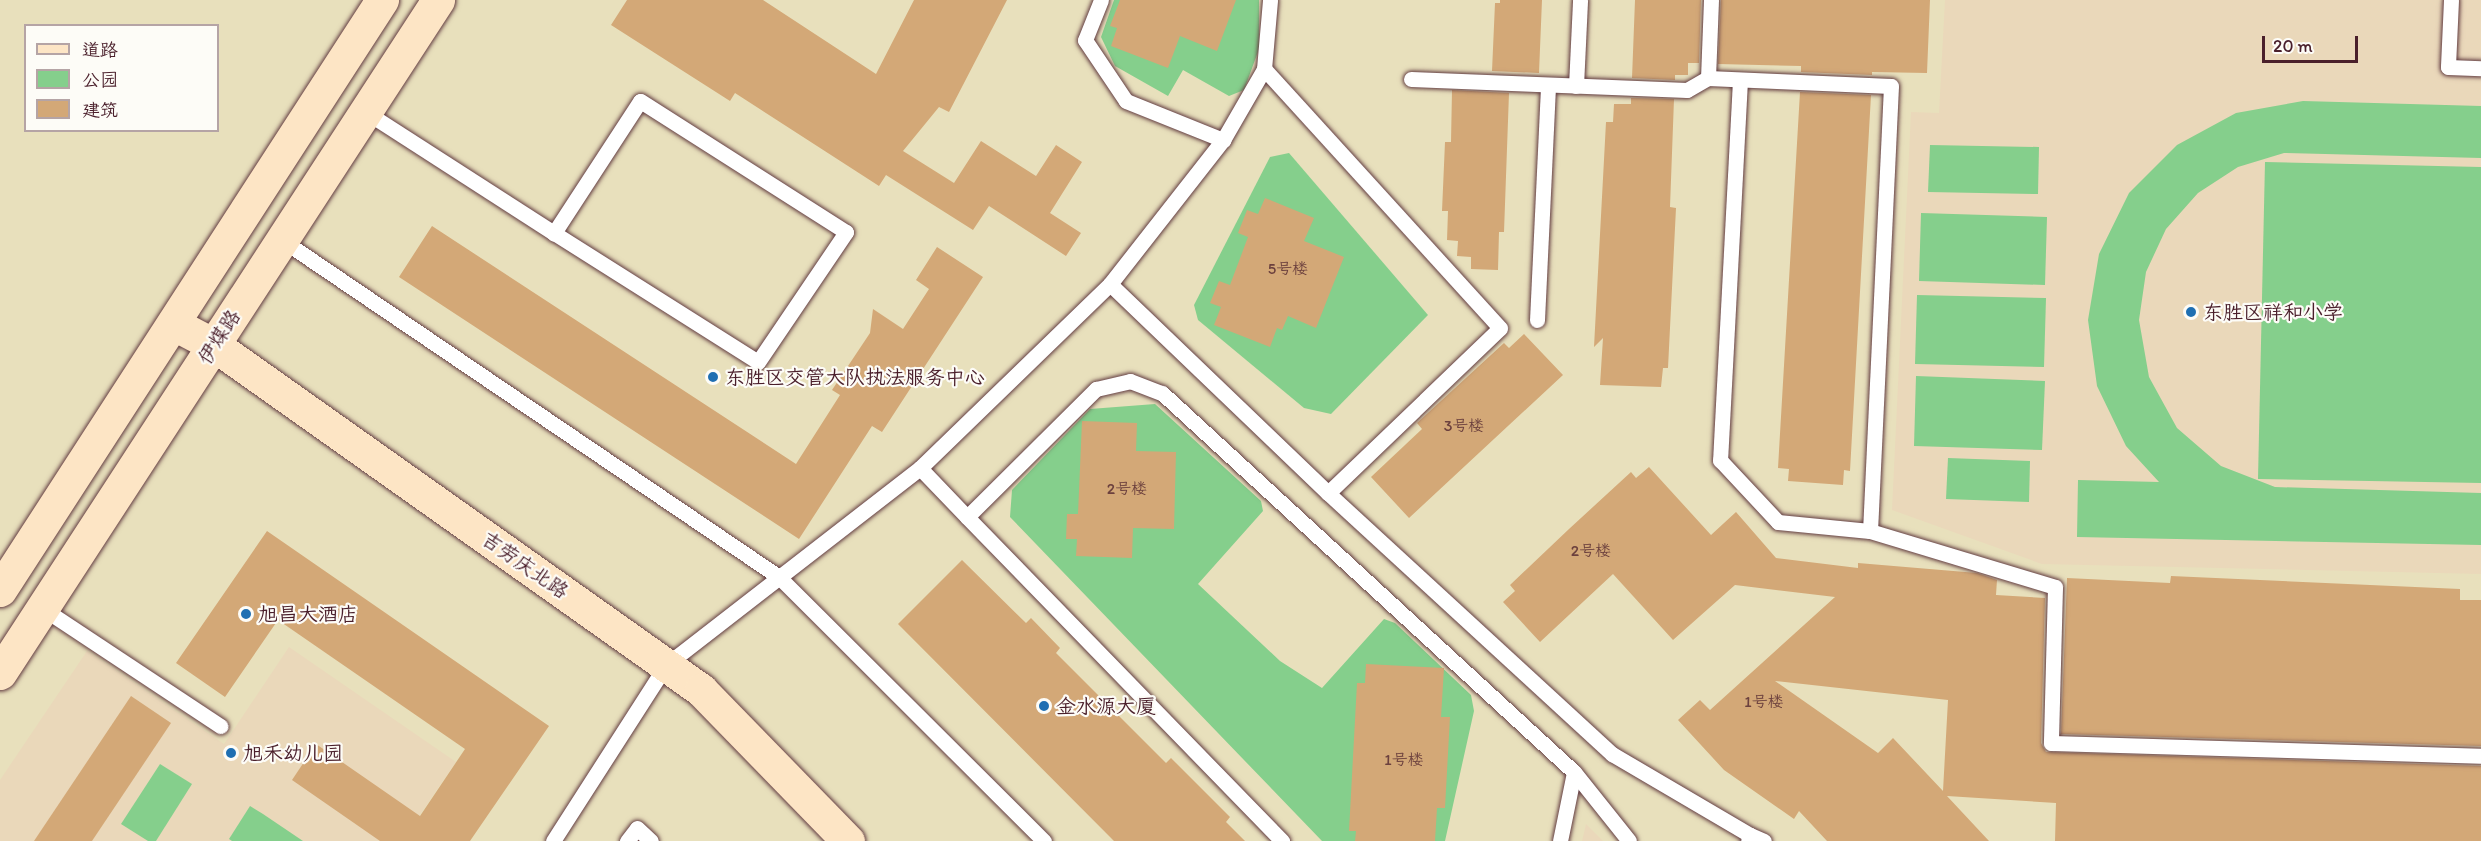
<!DOCTYPE html>
<meta charset="utf-8">
<style>
body{margin:0}
#map{position:relative;width:2481px;height:841px;overflow:hidden;background:#e8e0bc;font-family:Itim,"LXGW WenKai TC",sans-serif}
div>[style]{position:absolute}
.built>*{inset:0;background:#ead8ba}
.green>*{inset:0;background:#85cf8c}
.building>*{inset:0;background:#d3a877}
.roads{filter:drop-shadow(0 0 2px #623c41) drop-shadow(0 0 2px #623c41)}
.service>*{height:15px;margin:-7.5px;padding:0 7.5px;transform-origin:7.5px;border-radius:7.5px;background:#fff}
.secondary>*{height:33px;margin:-16.5px;padding:0 16.5px;transform-origin:16.5px;border-radius:16.5px;background:#fde5c5}
.dots>*{width:16px;height:16px;translate:-50% -50%;box-sizing:border-box;border:3px solid #fdfcf7;border-radius:50%}
span{translate:-50% -50%;white-space:nowrap;text-align:center;line-height:1.15;-webkit-text-stroke:4.5px #fdfcf7;paint-order:stroke}
.number-label{font-size:16px;color:#6c413e}
.number-label span{-webkit-text-stroke-width:0}
.poi-label{font-size:20px;color:#4a1f2b}
.left{translate:0 -50%;text-align:left}
.street-label{font-size:20px;color:#4a1f2b}
.legend{position:absolute;left:24px;top:24px;width:195px;height:108px;box-sizing:border-box;background:#fdfcf7;border:2px solid #b5a4a5;margin:0;padding:8px 10px;list-style:none;font-size:18px;color:#4a1f2b}
.legend li{display:flex;align-items:center;gap:12px;height:30px}
.legend b{width:30px;border:2px solid #b5a4a5}
.scale{position:absolute;left:2262px;top:36px;width:96px;height:27px;box-sizing:border-box;border:3px solid #4a1f2b;border-top:0;padding-left:8px;font-size:18px;line-height:21px;white-space:nowrap;color:#4a1f2b;-webkit-text-stroke:4px #fdfcf7;paint-order:stroke}
</style>
<div id="map">
<div class="built">
<div style="clip-path:polygon(1945px 0,2481px 0,2481px 574px,2042px 564px,1892px 510px,1911px 112px,1939px 113px)"></div>
<div style="clip-path:polygon(289px 647px,456px 762px,402px 841px,0 841px,0 780px,87px 651px,224px 744px)"></div>
<div style="clip-path:polygon(1586px 824px,1603px 841px,1582px 841px)"></div>
</div>
<div class="green">
<div style="clip-path:polygon(1114px 0,1259px 0,1259px 49px,1244px 90px,1229px 96px,1183px 70px,1168px 96px,1115px 66px,1101px 37px)"></div>
<div style="clip-path:polygon(2303px 101px,2481px 106px,2481px 158px,2284px 153px,2238px 167px,2198px 193px,2166px 229px,2146px 272px,2139px 320px,2149px 377px,2177px 428px,2221px 466px,2275px 487px,2481px 493px,2481px 545px,2077px 537px,2078px 480px,2159px 482px,2126px 446px,2097px 386px,2088px 320px,2099px 254px,2129px 193px,2177px 145px,2236px 113px)"></div>
<div style="clip-path:polygon(1930px 145px,2039px 147px,2038px 194px,1928px 192px)"></div>
<div style="clip-path:polygon(1289px 153px,1428px 315px,1331px 414px,1304px 408px,1198px 320px,1194px 305px,1270px 157px)"></div>
<div style="clip-path:polygon(2265px 162px,2481px 167px,2481px 483px,2258px 479px)"></div>
<div style="clip-path:polygon(1921px 213px,2047px 217px,2045px 285px,1919px 281px)"></div>
<div style="clip-path:polygon(1917px 295px,2046px 298px,2044px 367px,1915px 364px)"></div>
<div style="clip-path:polygon(1916px 376px,2045px 381px,2042px 450px,1914px 446px)"></div>
<div style="clip-path:polygon(1155px 404px,1261px 501px,1263px 511px,1198px 584px,1280px 661px,1322px 688px,1384px 619px,1395px 623px,1471px 695px,1474px 711px,1445px 841px,1322px 841px,1010px 517px,1012px 490px,1090px 409px)"></div>
<div style="clip-path:polygon(1948px 458px,2030px 461px,2029px 502px,1946px 499px)"></div>
<div style="clip-path:polygon(160px 764px,192px 784px,156px 841px,148px 841px,121px 824px)"></div>
<div style="clip-path:polygon(250px 806px,263px 814px,303px 841px,232px 841px,229px 839px)"></div>
</div>
<div class="building">
<div style="clip-path:polygon(627px 0,763px 0,876px 74px,914px 0,1007px 0,949px 112px,939px 107px,903px 151px,954px 183px,981px 141px,1036px 176px,1056px 145px,1082px 162px,1050px 213px,1081px 233px,1066px 256px,989px 206px,973px 230px,886px 175px,879px 186px,735px 93px,730px 101px,611px 25px)"></div>
<div style="clip-path:polygon(1120px 0,1236px 0,1217px 51px,1180px 36px,1168px 68px,1111px 46px,1117px 28px,1110px 26px)"></div>
<div style="clip-path:polygon(1500px 0,1542px 0,1539px 73px,1492px 71px,1495px 3px,1500px 3px)"></div>
<div style="clip-path:polygon(1635px 0,1701px 0,1699px 63px,1688px 63px,1688px 75px,1675px 75px,1675px 80px,1632px 78px)"></div>
<div style="clip-path:polygon(1721px 0,1930px 0,1927px 73px,1872px 72px,1872px 75px,1801px 72px,1801px 66px,1718px 64px)"></div>
<div style="clip-path:polygon(1452px 90px,1509px 93px,1504px 232px,1499px 232px,1498px 270px,1471px 269px,1471px 257px,1457px 256px,1458px 241px,1447px 240px,1448px 211px,1442px 211px,1445px 142px,1451px 142px)"></div>
<div style="clip-path:polygon(1800px 92px,1871px 95px,1850px 471px,1844px 470px,1843px 485px,1788px 481px,1789px 469px,1778px 468px)"></div>
<div style="clip-path:polygon(1631px 98px,1674px 99px,1670px 207px,1676px 208px,1668px 368px,1663px 368px,1661px 387px,1600px 385px,1603px 338px,1594px 347px,1606px 122px,1613px 122px,1614px 104px,1631px 104px)"></div>
<div style="clip-path:polygon(1265px 198px,1314px 218px,1304px 241px,1344px 257px,1316px 328px,1288px 316px,1282px 330px,1277px 328px,1270px 347px,1214px 325px,1221px 307px,1210px 303px,1219px 281px,1230px 285px,1248px 237px,1238px 233px,1247px 210px,1258px 214px)"></div>
<div style="clip-path:polygon(432px 226px,796px 464px,840px 395px,832px 390px,870px 333px,873px 309px,903px 329px,929px 289px,916px 280px,937px 247px,983px 277px,882px 432px,872px 426px,799px 539px,399px 277px)"></div>
<div style="clip-path:polygon(1524px 334px,1563px 375px,1409px 518px,1371px 477px,1422px 429px,1417px 423px,1504px 343px,1509px 348px)"></div>
<div style="clip-path:polygon(1082px 421px,1137px 423px,1136px 451px,1176px 452px,1174px 529px,1133px 528px,1132px 558px,1076px 556px,1077px 539px,1066px 539px,1067px 514px,1078px 514px)"></div>
<div style="clip-path:polygon(evenodd,1649px 467px,1711px 535px,1736px 512px,1776px 558px,1858px 568px,1858px 563px,1977px 573px,1997px 580px,1996px 595px,2045px 598px,2041px 743px,2046px 752px,2481px 766px,2481px 841px,2055px 841px,2056px 803px,1947px 796px,1989px 841px,1827px 841px,1799px 811px,1794px 819px,1724px 770px,1678px 720px,1700px 700px,1710px 710px,1835px 597px,1735px 585px,1673px 640px,1613px 574px,1540px 642px,1503px 602px,1515px 591px,1510px 585px,1569px 529px,1631px 472px,1636px 478px,1649px 467px,1775px 681px,1948px 700px,1943px 791px,1893px 738px,1878px 753px,1775px 681px)"></div>
<div style="clip-path:polygon(267px 531px,549px 726px,470px 841px,380px 841px,292px 780px,316px 744px,420px 816px,465px 749px,278px 620px,225px 697px,176px 663px)"></div>
<div style="clip-path:polygon(962px 560px,1026px 623px,1031px 618px,1060px 648px,1056px 653px,1166px 763px,1171px 758px,1230px 817px,1226px 822px,1245px 841px,1114px 841px,898px 624px)"></div>
<div style="clip-path:polygon(2171px 576px,2460px 589px,2460px 600px,2481px 600px,2481px 746px,2061px 734px,2067px 578px,2170px 583px)"></div>
<div style="clip-path:polygon(1366px 664px,1444px 668px,1441px 717px,1450px 717px,1445px 808px,1437px 808px,1435px 841px,1355px 841px,1356px 831px,1349px 831px,1357px 683px,1365px 683px)"></div>
<div style="clip-path:polygon(131px 696px,171px 723px,92px 841px,34px 841px)"></div>
</div>
<div class="roads">
<div class="service">
<div style="left:1101px;top:0;width:43px;rotate:111.8deg"></div>
<div style="left:1085px;top:40px;width:73px;rotate:56.1deg"></div>
<div style="left:1126px;top:101px;width:105px;rotate:21.9deg"></div>
<div style="left:1223px;top:140px;width:82px;rotate:-60deg"></div>
<div style="left:1264px;top:69px;width:69px;rotate:-85deg"></div>
<div style="left:1711px;top:0;width:78px;rotate:92.2deg"></div>
<div style="left:1708px;top:78px;width:183px;rotate:2.5deg"></div>
<div style="left:1891px;top:86px;width:445px;rotate:92.7deg"></div>
<div style="left:1870px;top:531px;width:193px;rotate:16.8deg"></div>
<div style="left:2055px;top:587px;width:156px;rotate:91.5deg"></div>
<div style="left:2051px;top:743px;width:430px;rotate:1.7deg"></div>
<div style="left:2451px;top:0;width:67px;rotate:92.6deg"></div>
<div style="left:2448px;top:67px;width:33px;rotate:2deg"></div>
<div style="left:1411px;top:79px;width:276px;rotate:2.3deg"></div>
<div style="left:1687px;top:90px;width:24px;rotate:-30deg"></div>
<div style="left:1740px;top:80px;width:381px;rotate:93deg"></div>
<div style="left:1720px;top:460px;width:85px;rotate:46.9deg"></div>
<div style="left:1778px;top:522px;width:92px;rotate:5.6deg"></div>
<div style="left:1576px;top:86px;width:86px;rotate:-87.3deg"></div>
<div style="left:366px;top:112px;width:224px;rotate:32.8deg"></div>
<div style="left:554px;top:233px;width:241px;rotate:32.3deg"></div>
<div style="left:758px;top:362px;width:157px;rotate:-55.9deg"></div>
<div style="left:846px;top:232px;width:244px;rotate:-147.5deg"></div>
<div style="left:640px;top:101px;width:158px;rotate:123.1deg"></div>
<div style="left:282px;top:240px;width:600px;rotate:34.14deg"></div>
<div style="left:779px;top:577px;width:374px;rotate:44.9deg"></div>
<div style="left:1110px;top:284px;width:183px;rotate:-51.9deg"></div>
<div style="left:1537px;top:320px;width:235px;rotate:-87.3deg"></div>
<div style="left:920px;top:468px;width:264px;rotate:-44.1deg"></div>
<div style="left:1110px;top:284px;width:302px;rotate:43.8deg"></div>
<div style="left:1328px;top:493px;width:238px;rotate:-43.8deg"></div>
<div style="left:1500px;top:328px;width:350px;rotate:-132.3deg"></div>
<div style="left:1328px;top:493px;width:386px;rotate:42.6deg"></div>
<div style="left:1612px;top:754px;width:160px;rotate:30.4deg"></div>
<div style="left:1750px;top:835px;width:6px;rotate:108deg"></div>
<div style="left:967px;top:517px;width:452px;rotate:45.8deg"></div>
<div style="left:42px;top:608px;width:214px;rotate:33.5deg"></div>
<div style="left:1750px;top:835px;width:15px;rotate:23deg"></div>
<div style="left:553px;top:841px;width:209px;rotate:-57.3deg"></div>
<div style="left:666px;top:665px;width:321px;rotate:-37.8deg"></div>
<div style="left:920px;top:468px;width:68px;rotate:46.2deg"></div>
<div style="left:967px;top:517px;width:182px;rotate:-44.8deg"></div>
<div style="left:1096px;top:389px;width:35px;rotate:-13deg"></div>
<div style="left:1130px;top:381px;width:34px;rotate:21deg"></div>
<div style="left:1162px;top:393px;width:560px;rotate:42.61deg"></div>
<div style="left:1574px;top:772px;width:88px;rotate:51.4deg"></div>
<div style="left:627px;top:841px;width:16px;rotate:-52deg"></div>
<div style="left:637px;top:828px;width:19px;rotate:43deg"></div>
<div style="left:1560px;top:841px;width:70px;rotate:-78.5deg"></div>
</div>
<div class="secondary">
<div style="left:174px;top:324px;width:45px;rotate:27.7deg"></div>
<div style="left:214px;top:345px;width:597px;rotate:35.31deg"></div>
<div style="left:701px;top:690px;width:211px;rotate:45.8deg"></div>
<div style="left:0;top:590px;width:703px;rotate:-57.08deg"></div>
<div style="left:0;top:673px;width:803px;rotate:-56.94deg"></div>
</div>
</div>
<div class="dots">
<div style="left:2191px;top:312px;background:#1f6fb2"></div>
<div style="left:713px;top:377px;background:#1f6fb2"></div>
<div style="left:246px;top:614px;background:#1f6fb2"></div>
<div style="left:1044px;top:706px;background:#1f6fb2"></div>
<div style="left:231px;top:753px;background:#1f6fb2"></div>
</div>
<div class="number-label">
<span style="left:1288px;top:269px">5号楼</span>
<span style="left:1464px;top:426px">3号楼</span>
<span style="left:1127px;top:489px">2号楼</span>
<span style="left:1591px;top:551px">2号楼</span>
<span style="left:1764px;top:702px">1号楼</span>
<span style="left:1404px;top:760px">1号楼</span>
</div>
<div class="poi-label">
<span class="left" style="left:2203px;top:312px">东胜区祥和小学</span>
<span class="left" style="left:725px;top:377px">东胜区交管大队执法服务中心</span>
<span class="left" style="left:258px;top:614px">旭昌大酒店</span>
<span class="left" style="left:1056px;top:706px">金水源大厦</span>
<span class="left" style="left:243px;top:753px">旭禾幼儿园</span>
</div>
<div class="street-label">
<span style="left:219px;top:337px;rotate:-57deg">伊煤路</span>
<span style="left:525px;top:565px;rotate:35deg">吉劳庆北路</span>
</div>
<ul class="legend">
<li><b style="height:8px;background:#fde5c5"></b>道路</li>
<li><b style="height:16px;background:#85cf8c"></b>公园</li>
<li><b style="height:16px;background:#d3a877"></b>建筑</li>
</ul>
<div class="scale">20 m</div>
</div>
